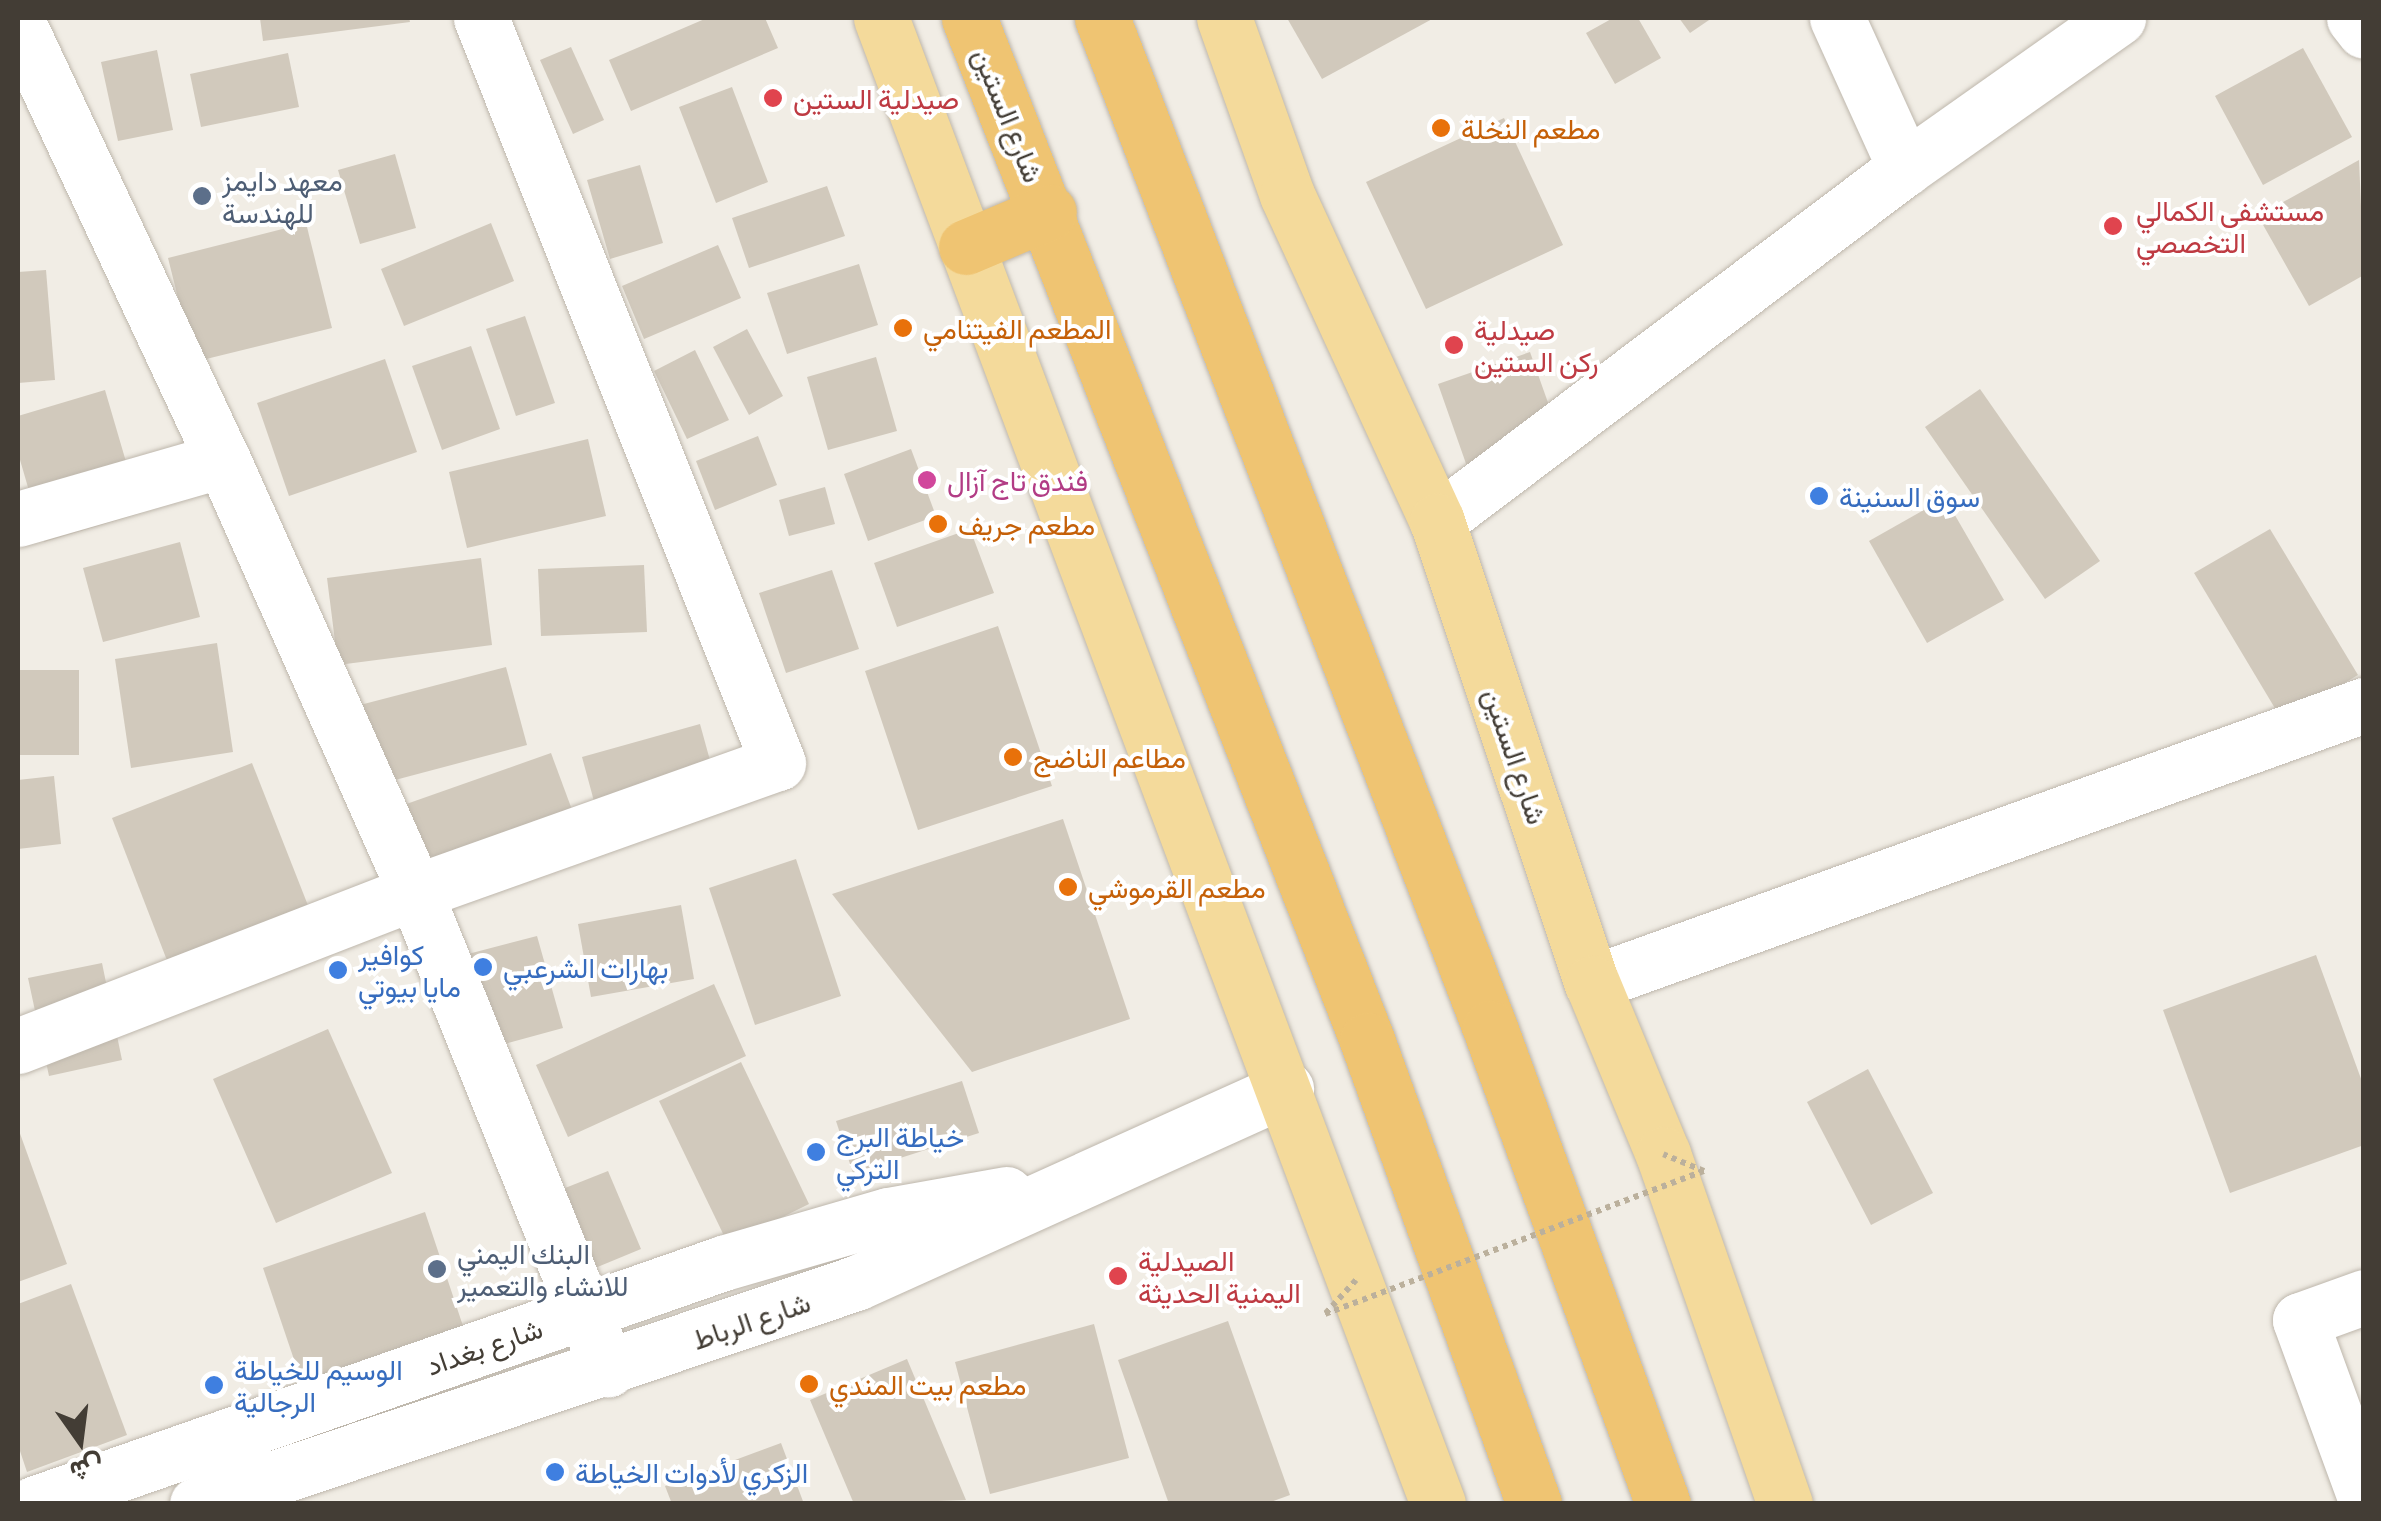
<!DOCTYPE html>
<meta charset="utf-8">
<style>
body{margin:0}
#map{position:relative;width:2381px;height:1521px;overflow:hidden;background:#f1ede5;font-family:Commissioner,Vazirmatn,sans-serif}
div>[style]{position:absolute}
.building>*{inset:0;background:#d1c9bc}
.roads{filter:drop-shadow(0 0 2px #beb7ac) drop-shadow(0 0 2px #beb7ac)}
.minor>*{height:55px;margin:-27.5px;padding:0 27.5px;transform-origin:27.5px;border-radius:27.5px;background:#fff}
.major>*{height:55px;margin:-27.5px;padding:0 27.5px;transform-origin:27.5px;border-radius:27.5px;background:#f4da9b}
.highway>*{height:55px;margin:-27.5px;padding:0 27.5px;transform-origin:27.5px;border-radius:27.5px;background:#efc472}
.path-bridge>*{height:6px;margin-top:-3px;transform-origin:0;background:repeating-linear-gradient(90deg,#bbb09c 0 5px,transparent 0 10px)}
.dots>*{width:28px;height:28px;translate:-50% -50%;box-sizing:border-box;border:5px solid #fff;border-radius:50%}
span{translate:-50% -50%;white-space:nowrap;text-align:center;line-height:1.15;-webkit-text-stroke:8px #fff;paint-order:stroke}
.health-label{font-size:28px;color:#be3a42}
.left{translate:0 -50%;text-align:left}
.street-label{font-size:28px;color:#433d35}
.food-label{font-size:28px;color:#c56008}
.service-label{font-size:28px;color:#4e5e75}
.hotel-label{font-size:28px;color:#b23c85}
.shop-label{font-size:28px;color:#366cbe}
.frame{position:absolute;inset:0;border:20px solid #433d35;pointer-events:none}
.north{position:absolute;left:30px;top:1391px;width:100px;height:100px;-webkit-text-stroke:8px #fff;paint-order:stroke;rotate:166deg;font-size:28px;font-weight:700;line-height:40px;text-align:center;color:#433d35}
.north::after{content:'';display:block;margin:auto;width:35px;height:45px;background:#433d35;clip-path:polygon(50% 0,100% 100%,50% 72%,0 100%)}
</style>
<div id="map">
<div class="building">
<div style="clip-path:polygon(260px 18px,409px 18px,410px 22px,263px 41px)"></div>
<div style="clip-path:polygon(707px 18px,765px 18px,778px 48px,631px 111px,609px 60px)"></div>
<div style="clip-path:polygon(1287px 18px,1434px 18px,1322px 79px)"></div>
<div style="clip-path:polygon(1613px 18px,1638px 18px,1661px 58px,1615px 84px,1586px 33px)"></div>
<div style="clip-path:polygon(1679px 18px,1712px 18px,1690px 33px)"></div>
<div style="clip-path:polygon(571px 47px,604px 120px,573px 134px,540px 60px)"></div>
<div style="clip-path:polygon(2303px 48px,2352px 137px,2263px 185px,2215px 96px)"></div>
<div style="clip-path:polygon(157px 50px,173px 130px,118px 141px,101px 62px)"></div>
<div style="clip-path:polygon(288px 53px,299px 107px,201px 127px,190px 74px)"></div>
<div style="clip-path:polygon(732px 87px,768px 182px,716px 203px,679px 107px)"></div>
<div style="clip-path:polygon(1504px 118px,1563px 245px,1426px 309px,1366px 182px)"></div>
<div style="clip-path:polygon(395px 154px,416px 228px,360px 244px,338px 170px)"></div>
<div style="clip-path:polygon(2359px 160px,2364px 275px,2309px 306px,2258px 216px)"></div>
<div style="clip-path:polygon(640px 165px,663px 243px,610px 259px,587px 180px)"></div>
<div style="clip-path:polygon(827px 186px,845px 236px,749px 268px,732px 218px)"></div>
<div style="clip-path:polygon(306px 223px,332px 328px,194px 362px,168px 258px)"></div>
<div style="clip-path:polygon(491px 223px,514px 281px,404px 326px,381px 269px)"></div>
<div style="clip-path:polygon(718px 245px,741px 298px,644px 339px,622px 286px)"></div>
<div style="clip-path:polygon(859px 264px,878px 325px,787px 354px,767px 293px)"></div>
<div style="clip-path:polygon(46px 270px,55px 380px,18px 383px,18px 272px)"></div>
<div style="clip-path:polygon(525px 316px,555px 403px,516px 416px,486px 329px)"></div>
<div style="clip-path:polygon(747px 329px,783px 396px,749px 415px,713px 347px)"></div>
<div style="clip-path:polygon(471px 346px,500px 429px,442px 450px,412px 366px)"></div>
<div style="clip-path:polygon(695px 350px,729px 420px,687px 439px,654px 371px)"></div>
<div style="clip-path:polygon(1530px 352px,1562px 442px,1470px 475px,1438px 384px)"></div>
<div style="clip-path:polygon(876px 357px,897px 431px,828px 450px,807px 377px)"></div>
<div style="clip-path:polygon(385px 359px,417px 452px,289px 496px,257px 403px)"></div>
<div style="clip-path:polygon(1980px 389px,2100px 561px,2045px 599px,1925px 427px)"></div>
<div style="clip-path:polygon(105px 390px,141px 513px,44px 542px,18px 453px,18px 416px)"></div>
<div style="clip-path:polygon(758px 436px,777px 485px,715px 510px,696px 461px)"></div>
<div style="clip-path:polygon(588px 439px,606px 516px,467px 548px,449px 472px)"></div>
<div style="clip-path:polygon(911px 449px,936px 516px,868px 541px,844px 474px)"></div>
<div style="clip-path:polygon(825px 487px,835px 524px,789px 536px,779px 500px)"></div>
<div style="clip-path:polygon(1945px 498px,2004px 600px,1927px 643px,1869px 541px)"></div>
<div style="clip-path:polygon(970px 529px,994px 593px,897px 627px,874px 563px)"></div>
<div style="clip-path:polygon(2270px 529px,2358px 675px,2282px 720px,2194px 573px)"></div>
<div style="clip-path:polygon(180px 542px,200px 617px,103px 642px,83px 568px)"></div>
<div style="clip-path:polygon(481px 558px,492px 645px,338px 665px,327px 578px)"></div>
<div style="clip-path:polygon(644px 565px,647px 632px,541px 636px,538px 569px)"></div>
<div style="clip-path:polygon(832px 570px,859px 649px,786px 673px,759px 593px)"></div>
<div style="clip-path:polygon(998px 626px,1052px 786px,918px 830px,865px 671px)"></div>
<div style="clip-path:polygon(217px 643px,233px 752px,131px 768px,115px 659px)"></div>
<div style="clip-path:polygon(506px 667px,527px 745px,380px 784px,360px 705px)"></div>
<div style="clip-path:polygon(18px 670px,79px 670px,79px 755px,18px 755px)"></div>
<div style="clip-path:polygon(700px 724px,722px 804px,604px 838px,582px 757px)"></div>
<div style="clip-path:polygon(551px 753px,578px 826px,421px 880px,395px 808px)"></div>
<div style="clip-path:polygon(252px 763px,309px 908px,168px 963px,112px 818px)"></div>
<div style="clip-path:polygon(54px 776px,61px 844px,18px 849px,18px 780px)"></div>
<div style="clip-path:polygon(1063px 819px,1130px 1019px,972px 1072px,832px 894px)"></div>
<div style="clip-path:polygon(796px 859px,841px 996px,755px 1025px,709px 888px)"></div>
<div style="clip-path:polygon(681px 905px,694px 979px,591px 997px,578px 924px)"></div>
<div style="clip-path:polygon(537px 936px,563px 1028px,475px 1052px,449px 959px)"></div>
<div style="clip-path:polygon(2316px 955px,2364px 1087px,2364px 1145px,2230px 1193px,2163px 1010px)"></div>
<div style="clip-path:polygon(102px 963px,122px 1060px,49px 1076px,28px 978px)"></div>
<div style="clip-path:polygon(714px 984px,746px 1056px,568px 1137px,536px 1065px)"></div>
<div style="clip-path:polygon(328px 1029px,392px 1173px,276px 1223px,213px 1079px)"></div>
<div style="clip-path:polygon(741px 1062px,809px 1204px,728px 1244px,659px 1101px)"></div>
<div style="clip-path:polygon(1868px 1069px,1933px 1193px,1871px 1225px,1807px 1102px)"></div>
<div style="clip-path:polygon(962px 1081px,979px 1133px,853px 1173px,836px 1121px)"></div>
<div style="clip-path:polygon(18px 1128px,67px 1264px,18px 1282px)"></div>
<div style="clip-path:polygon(608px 1171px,641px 1249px,583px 1273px,550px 1194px)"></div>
<div style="clip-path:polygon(425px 1212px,467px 1338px,305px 1392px,263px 1268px)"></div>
<div style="clip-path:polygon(71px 1284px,127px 1435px,27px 1472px,18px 1445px,18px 1304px)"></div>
<div style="clip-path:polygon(1228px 1321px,1290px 1495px,1265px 1504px,1169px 1504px,1118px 1360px)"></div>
<div style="clip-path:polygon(1094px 1324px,1129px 1458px,990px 1494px,955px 1362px)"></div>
<div style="clip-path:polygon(907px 1359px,966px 1500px,854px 1504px,810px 1400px)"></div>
<div style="clip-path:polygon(781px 1443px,804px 1504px,672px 1504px,665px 1486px)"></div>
</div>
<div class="roads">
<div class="minor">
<div style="left:1837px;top:18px;width:165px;rotate:65.6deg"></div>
<div style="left:2354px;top:18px;width:16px;rotate:52deg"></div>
<div style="left:18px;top:23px;width:483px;rotate:64.9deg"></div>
<div style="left:223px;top:460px;width:473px;rotate:66deg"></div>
<div style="left:415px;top:892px;width:515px;rotate:68.01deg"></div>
<div style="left:18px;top:519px;width:213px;rotate:-16.1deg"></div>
<div style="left:1437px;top:521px;width:586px;rotate:-37.03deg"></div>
<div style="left:1905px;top:168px;width:261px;rotate:-35.2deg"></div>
<div style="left:1592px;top:983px;width:821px;rotate:-19.8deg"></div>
<div style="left:18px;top:1046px;width:426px;rotate:-21.2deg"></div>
<div style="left:415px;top:892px;width:385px;rotate:-19.6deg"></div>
<div style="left:778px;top:763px;width:802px;rotate:-111.74deg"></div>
<div style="left:2364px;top:1297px;width:68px;rotate:160.2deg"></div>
<div style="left:2300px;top:1320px;width:186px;rotate:69.9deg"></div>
<div style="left:33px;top:1504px;width:731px;rotate:-19.25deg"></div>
<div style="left:723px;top:1263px;width:172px;rotate:-16.2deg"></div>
<div style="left:888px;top:1215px;width:120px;rotate:-10.1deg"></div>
<div style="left:197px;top:1504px;width:695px;rotate:-18.54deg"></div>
<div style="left:856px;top:1283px;width:472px;rotate:-24.3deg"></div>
</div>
<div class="major">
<div style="left:881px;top:18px;width:1587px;rotate:69.45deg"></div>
<div style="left:1224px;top:18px;width:188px;rotate:70.4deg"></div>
<div style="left:1287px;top:195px;width:359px;rotate:65.3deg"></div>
<div style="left:1437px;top:521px;width:487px;rotate:71.5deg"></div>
<div style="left:1592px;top:983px;width:185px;rotate:67.5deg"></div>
<div style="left:1663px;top:1154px;width:371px;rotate:70.8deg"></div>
</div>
<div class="highway">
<div style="left:969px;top:18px;width:1097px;rotate:68.72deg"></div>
<div style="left:1367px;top:1040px;width:493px;rotate:70.2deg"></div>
<div style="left:1102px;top:18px;width:1082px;rotate:68.99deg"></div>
<div style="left:1490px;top:1028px;width:506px;rotate:70.03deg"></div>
<div style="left:966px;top:247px;width:90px;rotate:-22.9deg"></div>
</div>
</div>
<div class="path-bridge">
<div style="left:1356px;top:1280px;width:46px;rotate:132.4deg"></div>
<div style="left:1325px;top:1314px;width:405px;rotate:-20.7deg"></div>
<div style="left:1704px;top:1171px;width:44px;rotate:-157.5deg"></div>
</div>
<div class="dots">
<div style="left:773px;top:98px;background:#e0444e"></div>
<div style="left:1441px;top:128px;background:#e8710a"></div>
<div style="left:202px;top:196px;background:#5c6f8a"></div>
<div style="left:2113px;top:226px;background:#e0444e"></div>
<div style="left:903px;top:328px;background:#e8710a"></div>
<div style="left:1454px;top:345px;background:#e0444e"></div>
<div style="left:927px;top:480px;background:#d1479c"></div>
<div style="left:1819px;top:496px;background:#3f7fe0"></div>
<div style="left:938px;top:524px;background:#e8710a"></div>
<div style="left:1013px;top:757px;background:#e8710a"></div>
<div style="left:1068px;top:887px;background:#e8710a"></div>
<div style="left:483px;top:967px;background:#3f7fe0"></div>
<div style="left:338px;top:970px;background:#3f7fe0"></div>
<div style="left:816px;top:1152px;background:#3f7fe0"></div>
<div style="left:437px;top:1269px;background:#5c6f8a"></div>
<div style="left:1118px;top:1276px;background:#e0444e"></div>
<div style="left:809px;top:1384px;background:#e8710a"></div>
<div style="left:214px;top:1385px;background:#3f7fe0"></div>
<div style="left:555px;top:1472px;background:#3f7fe0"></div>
</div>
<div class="health-label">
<span class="left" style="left:793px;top:98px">صيدلية الستين</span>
<span class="left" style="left:2136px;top:226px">مستشفى الكمالي<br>التخصصي</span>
<span class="left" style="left:1474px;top:345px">صيدلية<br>ركن الستين</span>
<span class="left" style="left:1138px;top:1276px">الصيدلية<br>اليمنية الحديثة</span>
</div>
<div class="street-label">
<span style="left:1009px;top:115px;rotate:68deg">شارع الستين</span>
<span style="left:1516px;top:756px;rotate:71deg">شارع الستين</span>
<span style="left:751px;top:1320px;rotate:-19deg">شارع الرباط</span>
<span style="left:484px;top:1346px;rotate:-19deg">شارع بغداد</span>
</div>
<div class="food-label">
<span class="left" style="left:1461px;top:128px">مطعم النخلة</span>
<span class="left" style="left:923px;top:328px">المطعم الفيتنامي</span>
<span class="left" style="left:958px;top:524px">مطعم جريف</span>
<span class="left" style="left:1033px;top:757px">مطاعم الناضج</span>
<span class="left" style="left:1088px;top:887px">مطعم القرموشي</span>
<span class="left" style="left:829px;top:1384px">مطعم بيت المندي</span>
</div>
<div class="service-label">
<span class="left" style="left:222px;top:196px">معهد دايمز<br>للهندسة</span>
<span class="left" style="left:457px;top:1269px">البنك اليمني<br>للانشاء والتعمير</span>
</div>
<div class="hotel-label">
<span class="left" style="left:947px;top:480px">فندق تاج آزال</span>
</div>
<div class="shop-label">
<span class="left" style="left:1839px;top:496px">سوق السنينة</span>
<span class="left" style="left:358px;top:970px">كوافير<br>مايا بيوتي</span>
<span class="left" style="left:503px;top:967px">بهارات الشرعبي</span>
<span class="left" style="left:836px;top:1152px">خياطة البرج<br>التركي</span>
<span class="left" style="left:234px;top:1385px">الوسيم للخياطة<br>الرجالية</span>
<span class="left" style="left:575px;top:1472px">الزكري لأدوات الخياطة</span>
</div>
<div class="frame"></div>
<div class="north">ش</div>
</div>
